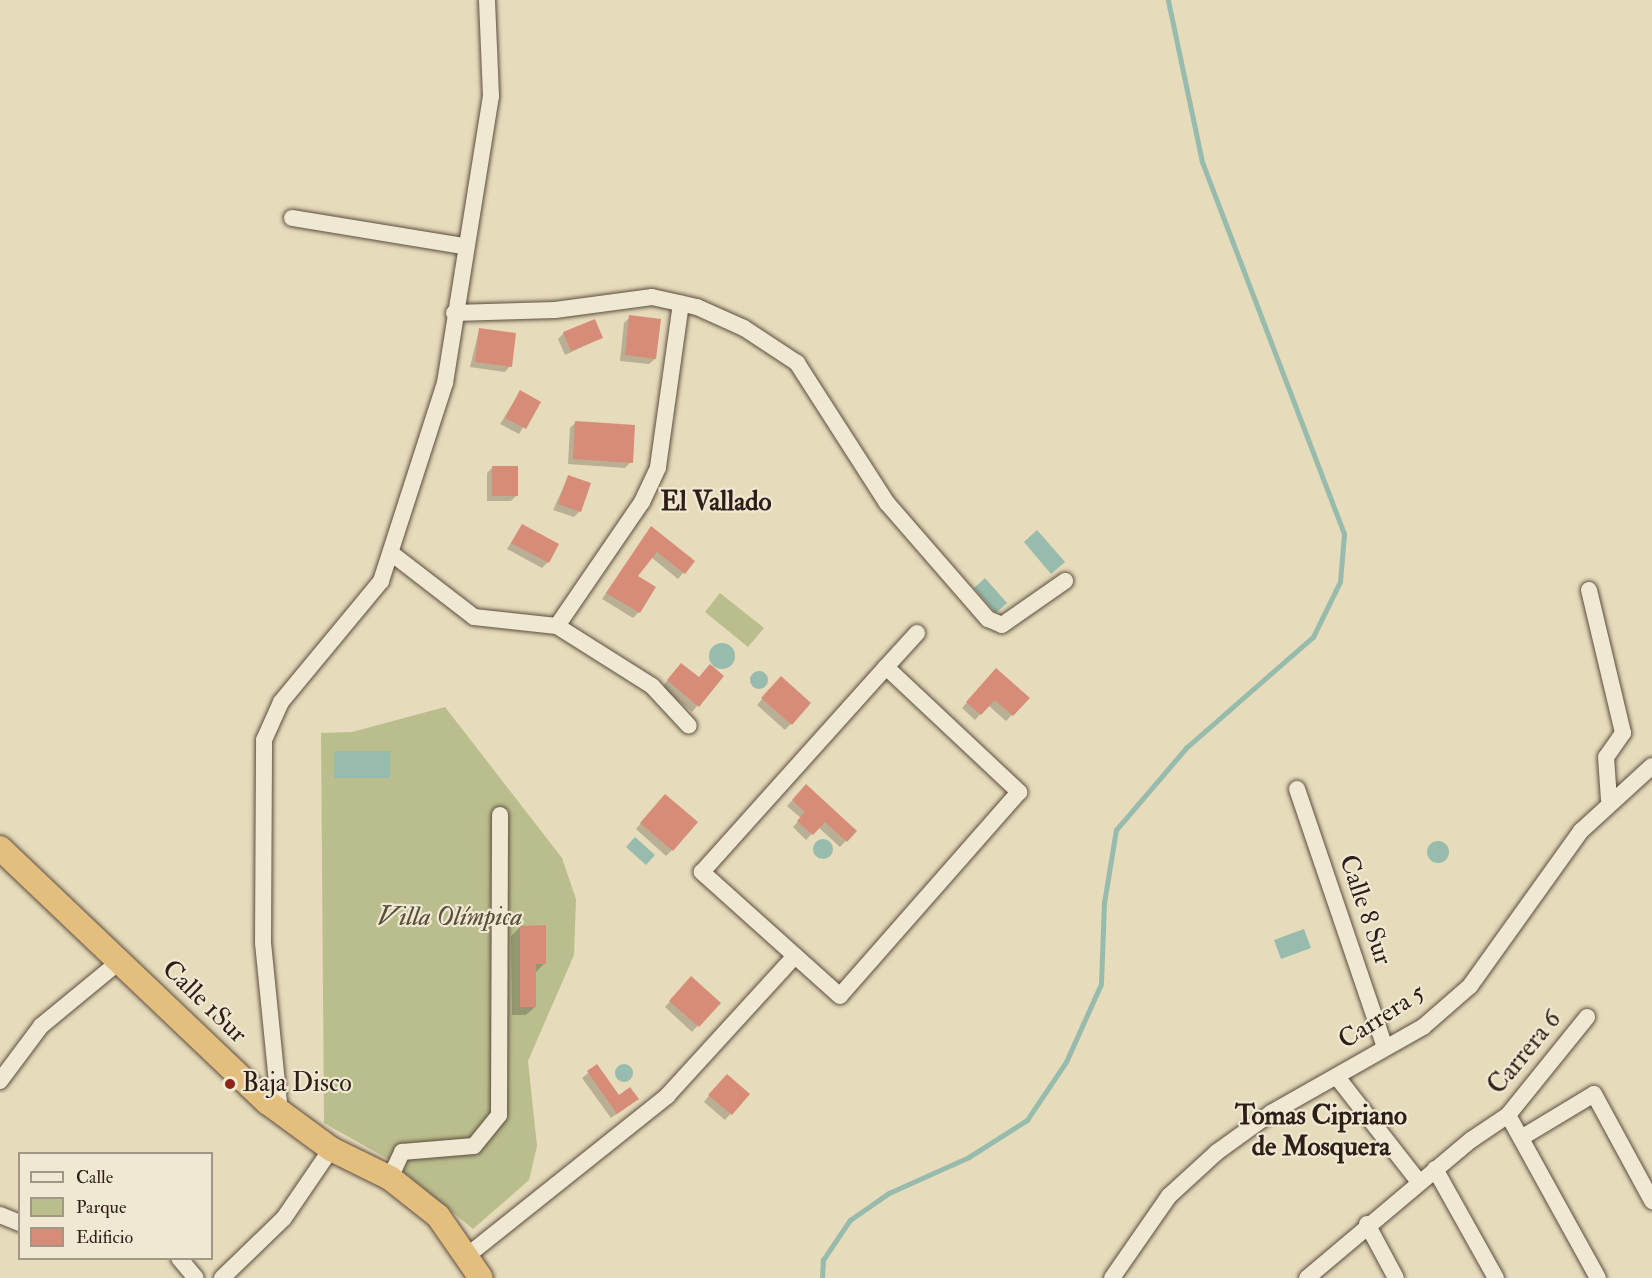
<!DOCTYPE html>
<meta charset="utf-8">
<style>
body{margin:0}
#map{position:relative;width:1652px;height:1278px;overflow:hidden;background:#e6dbba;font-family:"IM FELL Double Pica",serif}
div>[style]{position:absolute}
.green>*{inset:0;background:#babe8c}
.water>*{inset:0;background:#97bbac}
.round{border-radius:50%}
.shadow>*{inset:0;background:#0003}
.stream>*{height:4.5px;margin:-2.25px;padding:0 2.25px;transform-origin:2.25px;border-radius:2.25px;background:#97bbac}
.building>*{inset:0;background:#d78c77}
.roads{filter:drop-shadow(0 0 2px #5d4d40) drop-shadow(0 0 2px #5d4d40)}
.minor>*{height:16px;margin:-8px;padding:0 8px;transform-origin:8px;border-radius:8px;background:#efe8d2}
.highway>*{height:24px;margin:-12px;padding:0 12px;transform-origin:12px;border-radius:12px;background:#e3be7d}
.dots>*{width:16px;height:16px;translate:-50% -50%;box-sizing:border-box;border:3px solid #efe8d2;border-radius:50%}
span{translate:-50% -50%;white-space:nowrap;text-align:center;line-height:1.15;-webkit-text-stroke:4.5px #efe8d2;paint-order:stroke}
.street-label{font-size:26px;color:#2f1e17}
.park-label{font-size:26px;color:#594e3a;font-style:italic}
.poi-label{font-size:26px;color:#2f1e17}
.left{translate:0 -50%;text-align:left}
.neighbourhood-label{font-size:27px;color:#2f1e17;font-weight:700}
.legend{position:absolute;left:18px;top:1152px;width:195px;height:108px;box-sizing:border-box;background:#efe8d2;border:2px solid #a29787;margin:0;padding:8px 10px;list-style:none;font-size:18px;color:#2f1e17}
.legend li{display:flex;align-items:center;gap:12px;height:30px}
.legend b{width:30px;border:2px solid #a29787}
</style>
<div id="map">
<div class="green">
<div style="clip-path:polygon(720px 593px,764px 628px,748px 647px,705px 612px)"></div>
<div style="clip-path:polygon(445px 707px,562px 858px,576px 899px,574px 955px,528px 1061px,537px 1146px,529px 1180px,473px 1229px,388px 1159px,324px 1123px,321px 733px,352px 732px)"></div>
</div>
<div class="water">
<div style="clip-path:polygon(1037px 530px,1065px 562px,1051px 574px,1024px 542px)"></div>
<div style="clip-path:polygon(985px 578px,1007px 603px,996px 613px,974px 588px)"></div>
<div class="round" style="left:709px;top:643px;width:26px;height:26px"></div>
<div class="round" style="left:750px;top:671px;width:18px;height:18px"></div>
<div style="clip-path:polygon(334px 751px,390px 751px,390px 778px,334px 778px)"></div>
<div style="clip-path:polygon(635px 837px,655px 855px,646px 865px,626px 847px)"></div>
<div class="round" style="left:813px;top:839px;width:20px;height:20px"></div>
<div class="round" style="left:1427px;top:841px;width:22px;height:22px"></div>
<div style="clip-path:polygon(1304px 929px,1311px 948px,1281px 959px,1274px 940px)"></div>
<div class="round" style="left:615px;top:1064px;width:18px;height:18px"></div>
</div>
<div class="shadow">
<div style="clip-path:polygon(630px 317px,655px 359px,649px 364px,620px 361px,624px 323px)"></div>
<div style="clip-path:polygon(479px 330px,510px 366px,505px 372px,470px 367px)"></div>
<div style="clip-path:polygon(564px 333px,601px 338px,565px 355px,558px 339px)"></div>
<div style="clip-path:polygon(520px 392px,539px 402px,519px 434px,500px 424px)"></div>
<div style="clip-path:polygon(576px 422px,631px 462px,625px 468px,568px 464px,570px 428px)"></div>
<div style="clip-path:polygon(493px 467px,517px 495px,511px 501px,487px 501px,487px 473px)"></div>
<div style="clip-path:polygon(568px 477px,580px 511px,574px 517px,553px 510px)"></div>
<div style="clip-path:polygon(522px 525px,548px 562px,542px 568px,507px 549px)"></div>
<div style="clip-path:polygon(646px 534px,693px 561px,678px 579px,651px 557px,636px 577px,639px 612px,633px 618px,602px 599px)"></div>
<div style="clip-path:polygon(676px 670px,698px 679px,722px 677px,692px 712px,662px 687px)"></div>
<div style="clip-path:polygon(991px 676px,1028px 698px,1006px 721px,988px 705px,975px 720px,962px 708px)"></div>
<div style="clip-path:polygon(775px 684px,809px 704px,785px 730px,757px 705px)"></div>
<div style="clip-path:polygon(800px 792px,855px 831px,840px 847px,818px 827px,806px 840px,793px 827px,801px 818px,787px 806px)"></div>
<div style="clip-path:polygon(659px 802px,672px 850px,666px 856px,636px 829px)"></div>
<div style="clip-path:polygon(520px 927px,545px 963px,536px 972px,535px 1007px,526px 1015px,512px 1015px,511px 936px)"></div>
<div style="clip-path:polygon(686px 984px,718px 1003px,692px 1032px,665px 1007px)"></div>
<div style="clip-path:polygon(597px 1066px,618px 1097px,631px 1104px,611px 1118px,582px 1078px)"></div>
<div style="clip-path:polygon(721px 1081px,748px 1094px,725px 1120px,704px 1102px)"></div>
</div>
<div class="stream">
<div style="left:822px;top:1278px;width:18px;rotate:-87deg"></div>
<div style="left:823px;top:1260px;width:48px;rotate:-56deg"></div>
<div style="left:850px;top:1220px;width:47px;rotate:-34.7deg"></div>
<div style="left:889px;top:1193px;width:88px;rotate:-24.2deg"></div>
<div style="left:969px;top:1157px;width:69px;rotate:-32.5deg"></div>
<div style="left:1027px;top:1120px;width:70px;rotate:-56.1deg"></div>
<div style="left:1066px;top:1062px;width:85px;rotate:-65.8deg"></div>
<div style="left:1101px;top:984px;width:81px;rotate:-87.9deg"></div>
<div style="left:1104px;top:903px;width:74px;rotate:-80.7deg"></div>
<div style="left:1116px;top:830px;width:108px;rotate:-49.5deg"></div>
<div style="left:1186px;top:748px;width:169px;rotate:-41.2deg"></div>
<div style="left:1313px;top:637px;width:61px;rotate:-63.9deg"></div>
<div style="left:1340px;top:582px;width:48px;rotate:-85.2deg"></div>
<div style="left:1344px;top:534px;width:398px;rotate:-110.9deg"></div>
<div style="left:1202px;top:162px;width:166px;rotate:-101.9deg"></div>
</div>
<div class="building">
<div style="clip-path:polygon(629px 315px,661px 319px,656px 359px,625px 355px)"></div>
<div style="clip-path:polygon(595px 319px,603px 338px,571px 351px,563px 332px)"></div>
<div style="clip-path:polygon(479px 328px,516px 333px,512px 367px,475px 362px)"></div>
<div style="clip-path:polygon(520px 390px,541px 402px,526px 429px,505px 418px)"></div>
<div style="clip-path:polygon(575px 421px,635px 425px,633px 463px,573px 459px)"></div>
<div style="clip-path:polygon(492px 466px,518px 466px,518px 496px,492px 496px)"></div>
<div style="clip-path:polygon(568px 475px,591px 483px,581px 512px,558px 504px)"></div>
<div style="clip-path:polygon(522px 524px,559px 544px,549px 563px,511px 543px)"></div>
<div style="clip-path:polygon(651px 526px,695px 561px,685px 574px,657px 552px,638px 576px,656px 587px,640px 613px,606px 593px)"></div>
<div style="clip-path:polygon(681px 663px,699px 677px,710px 664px,724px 676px,699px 707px,667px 680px)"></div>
<div style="clip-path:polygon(996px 668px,1030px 698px,1013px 716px,995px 700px,981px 715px,966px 702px)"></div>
<div style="clip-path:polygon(781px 676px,811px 703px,792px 725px,761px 698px)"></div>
<div style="clip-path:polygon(806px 784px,857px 831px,847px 842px,825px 822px,813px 835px,797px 821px,805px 812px,792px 800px)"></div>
<div style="clip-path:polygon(665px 794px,698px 822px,673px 851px,640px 823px)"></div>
<div style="clip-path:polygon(546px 925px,546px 964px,536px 964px,536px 1007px,520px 1007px,520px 926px)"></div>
<div style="clip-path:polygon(691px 976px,721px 1003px,699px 1027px,669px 1001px)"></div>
<div style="clip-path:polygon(597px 1064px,619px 1095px,630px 1087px,639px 1099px,617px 1114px,587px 1071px)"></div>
<div style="clip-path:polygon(727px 1074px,750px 1094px,732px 1115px,708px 1095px)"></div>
</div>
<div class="roads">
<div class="minor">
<div style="left:292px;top:218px;width:173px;rotate:9.3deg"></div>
<div style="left:454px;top:313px;width:101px;rotate:-1.7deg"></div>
<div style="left:555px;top:310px;width:98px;rotate:-7.6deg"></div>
<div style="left:652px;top:297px;width:46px;rotate:12.5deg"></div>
<div style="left:697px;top:307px;width:51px;rotate:24.1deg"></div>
<div style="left:744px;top:328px;width:64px;rotate:33.4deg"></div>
<div style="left:797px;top:363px;width:166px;rotate:57.3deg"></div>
<div style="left:887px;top:503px;width:154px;rotate:49deg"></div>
<div style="left:988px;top:619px;width:15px;rotate:23deg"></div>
<div style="left:1002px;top:625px;width:77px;rotate:-34.9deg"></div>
<div style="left:391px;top:553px;width:105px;rotate:37.6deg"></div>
<div style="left:474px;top:617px;width:83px;rotate:6.2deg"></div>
<div style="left:557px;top:626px;width:112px;rotate:32.3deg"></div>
<div style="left:652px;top:686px;width:54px;rotate:47.2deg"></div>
<div style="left:1589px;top:590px;width:147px;rotate:76.6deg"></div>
<div style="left:1623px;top:733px;width:29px;rotate:125deg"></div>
<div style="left:1606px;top:757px;width:43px;rotate:86deg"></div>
<div style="left:557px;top:626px;width:150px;rotate:-55.6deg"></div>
<div style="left:642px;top:502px;width:38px;rotate:-65deg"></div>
<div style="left:658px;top:467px;width:165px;rotate:-82deg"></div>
<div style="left:886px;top:667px;width:183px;rotate:43.2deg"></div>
<div style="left:1019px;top:792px;width:271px;rotate:131.3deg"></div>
<div style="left:840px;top:996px;width:186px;rotate:-138.1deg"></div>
<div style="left:702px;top:872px;width:275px;rotate:-48.1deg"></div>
<div style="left:886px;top:667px;width:46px;rotate:-47.6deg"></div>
<div style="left:1297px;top:789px;width:273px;rotate:71.2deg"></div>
<div style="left:1337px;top:1077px;width:133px;rotate:52deg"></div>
<div style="left:0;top:1081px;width:69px;rotate:-53.3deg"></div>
<div style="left:41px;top:1026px;width:104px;rotate:-39.5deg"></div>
<div style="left:280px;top:1113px;width:171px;rotate:-95.7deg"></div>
<div style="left:263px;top:943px;width:203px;rotate:-89.7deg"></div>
<div style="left:264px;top:740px;width:42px;rotate:-65.9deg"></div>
<div style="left:281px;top:702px;width:157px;rotate:-50.4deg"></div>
<div style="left:381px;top:581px;width:208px;rotate:-72.1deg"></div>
<div style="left:445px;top:383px;width:291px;rotate:-80.9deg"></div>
<div style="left:491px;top:96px;width:96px;rotate:-92.4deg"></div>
<div style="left:1508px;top:1115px;width:186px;rotate:61.1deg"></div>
<div style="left:1521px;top:1138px;width:85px;rotate:-31.1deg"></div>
<div style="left:1594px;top:1094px;width:122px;rotate:61.5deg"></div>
<div style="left:1435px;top:1169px;width:125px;rotate:60.8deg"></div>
<div style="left:390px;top:1178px;width:29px;rotate:-65deg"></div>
<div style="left:402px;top:1152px;width:72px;rotate:-4.8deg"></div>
<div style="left:474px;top:1146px;width:40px;rotate:-51deg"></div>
<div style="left:499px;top:1115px;width:300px;rotate:-89.8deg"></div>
<div style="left:0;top:1215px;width:22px;rotate:22deg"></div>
<div style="left:1367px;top:1224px;width:61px;rotate:61.8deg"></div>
<div style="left:468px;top:1255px;width:255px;rotate:-38.6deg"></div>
<div style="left:667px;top:1096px;width:190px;rotate:-47.6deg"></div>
<div style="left:179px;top:1258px;width:26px;rotate:50deg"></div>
<div style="left:222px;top:1278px;width:86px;rotate:-44.1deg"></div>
<div style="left:284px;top:1218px;width:83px;rotate:-55.7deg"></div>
<div style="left:1112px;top:1278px;width:100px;rotate:-55.2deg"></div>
<div style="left:1169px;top:1196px;width:65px;rotate:-42.5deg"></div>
<div style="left:1217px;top:1152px;width:67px;rotate:-35.8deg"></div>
<div style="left:1271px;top:1113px;width:175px;rotate:-29.5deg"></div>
<div style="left:1423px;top:1027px;width:62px;rotate:-41.1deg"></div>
<div style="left:1470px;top:986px;width:191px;rotate:-54.4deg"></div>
<div style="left:1581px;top:831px;width:96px;rotate:-42.5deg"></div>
<div style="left:1307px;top:1278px;width:214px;rotate:-40.1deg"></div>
<div style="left:1471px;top:1140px;width:45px;rotate:-34deg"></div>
<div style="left:1508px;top:1115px;width:126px;rotate:-51.1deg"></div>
</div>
<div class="highway">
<div style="left:0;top:848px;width:369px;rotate:43.6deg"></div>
<div style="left:267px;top:1102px;width:79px;rotate:36.3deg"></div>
<div style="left:331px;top:1149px;width:66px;rotate:26.2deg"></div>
<div style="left:390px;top:1178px;width:61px;rotate:38.4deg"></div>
<div style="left:438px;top:1216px;width:75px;rotate:55.3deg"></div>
</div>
</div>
<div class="dots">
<div style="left:230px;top:1084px;background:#8f2418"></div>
</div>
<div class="street-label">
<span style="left:1365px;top:910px;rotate:71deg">Calle 8 Sur</span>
<span style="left:204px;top:1002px;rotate:44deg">Calle 1Sur</span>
<span style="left:1382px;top:1017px;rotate:-33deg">Carrera 5</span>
<span style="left:1525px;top:1053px;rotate:-51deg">Carrera 6</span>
</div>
<div class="park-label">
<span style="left:450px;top:918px">Villa Olímpica</span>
</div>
<div class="poi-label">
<span class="left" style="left:242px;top:1084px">Baja Disco</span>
</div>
<div class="neighbourhood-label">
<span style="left:716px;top:502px">El Vallado</span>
<span style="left:1321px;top:1131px">Tomas Cipriano<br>de Mosquera</span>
</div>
<ul class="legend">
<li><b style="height:8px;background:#efe8d2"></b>Calle</li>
<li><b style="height:16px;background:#babe8c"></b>Parque</li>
<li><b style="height:16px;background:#d78c77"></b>Edificio</li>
</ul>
</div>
